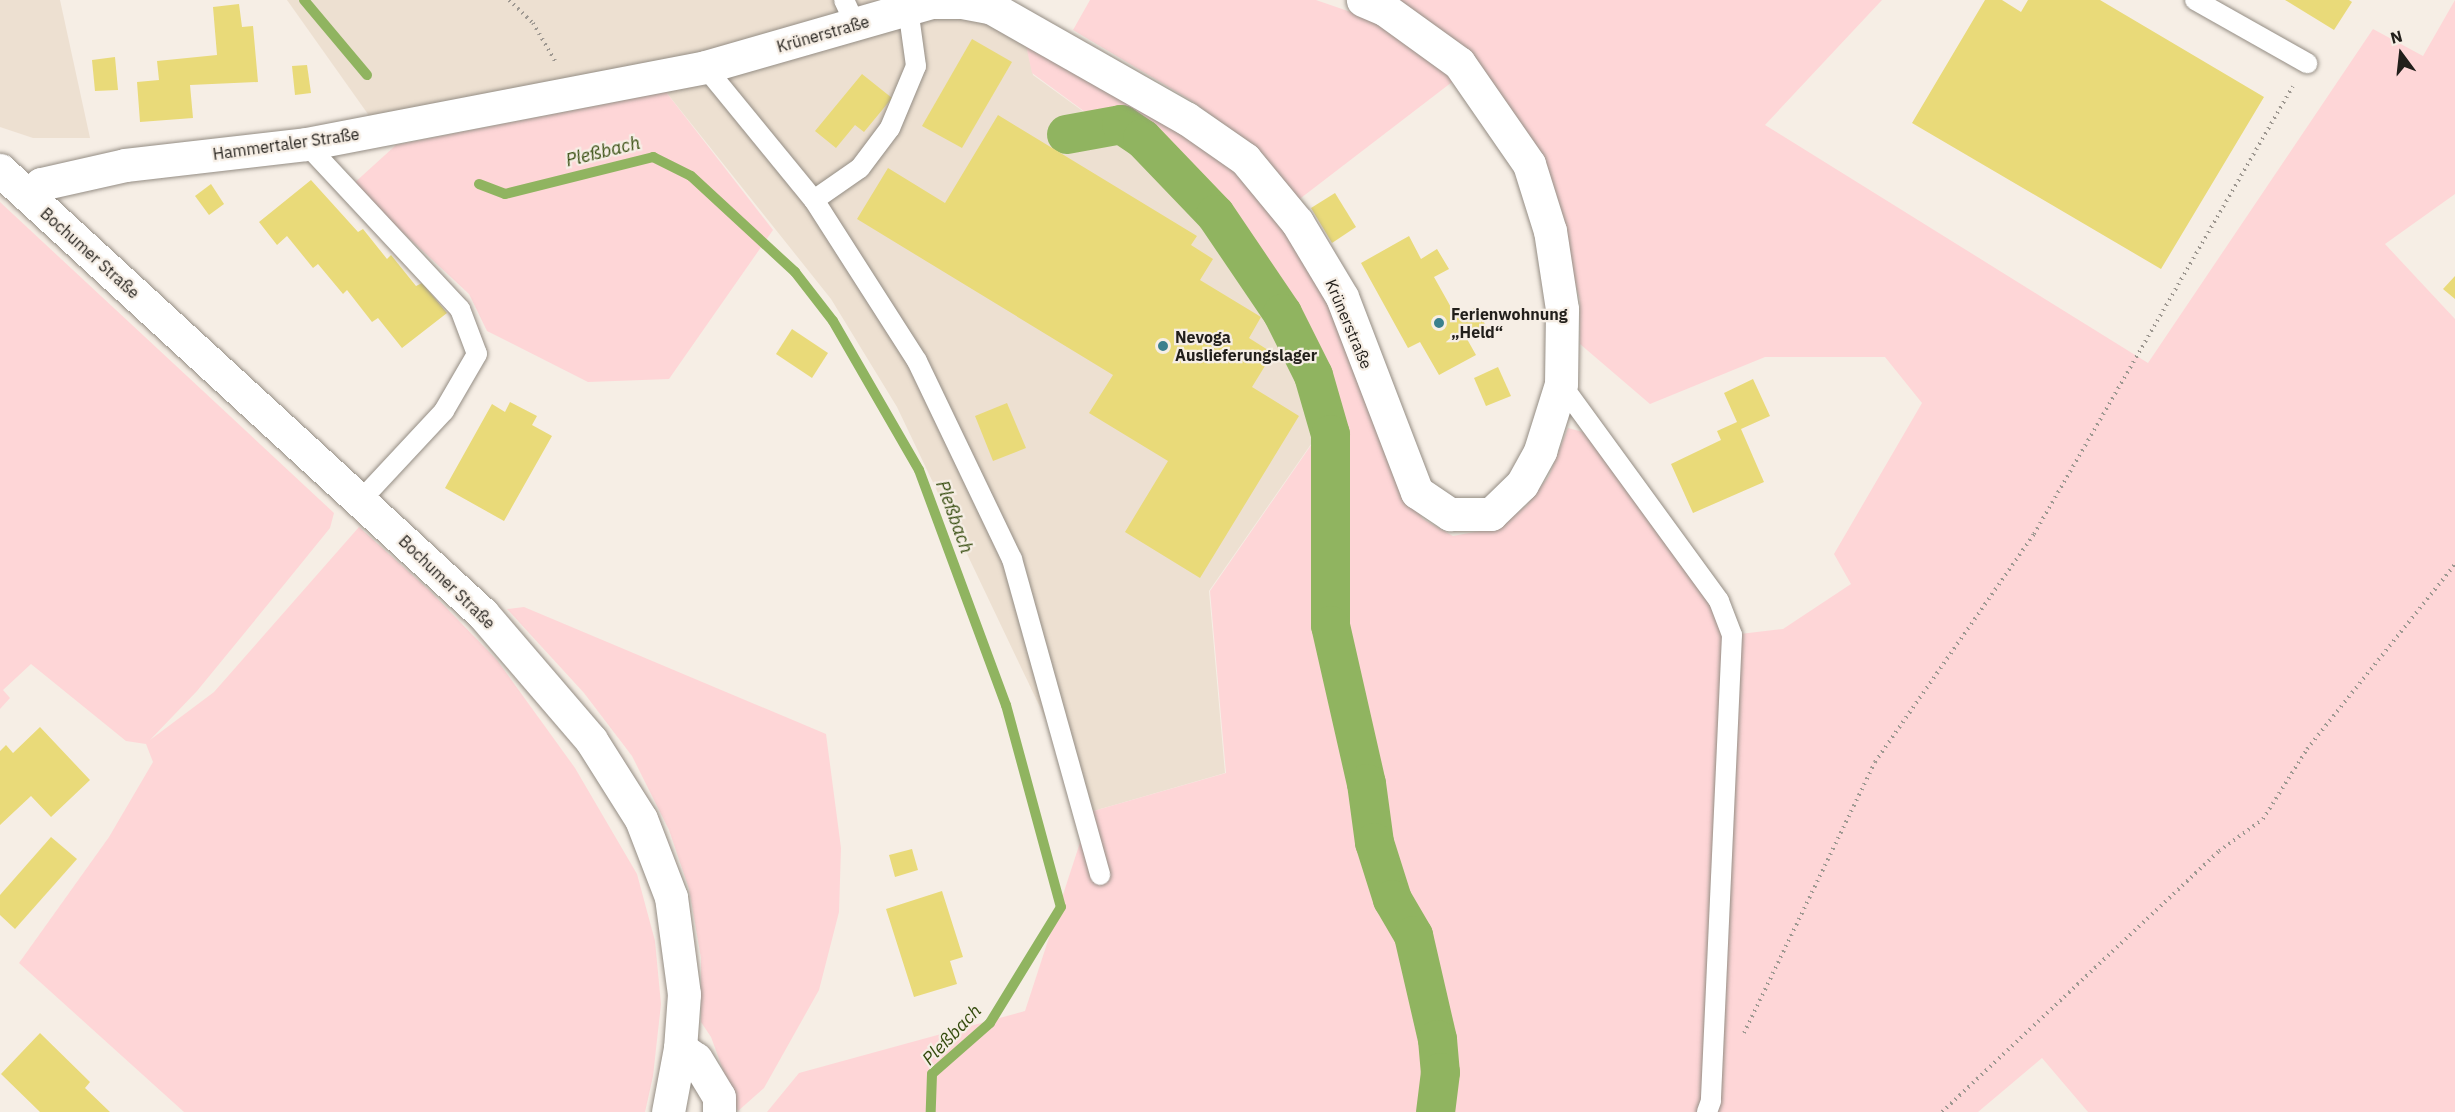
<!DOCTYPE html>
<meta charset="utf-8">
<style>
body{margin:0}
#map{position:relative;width:2455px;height:1112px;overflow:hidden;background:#f6eee5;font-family:"IBM Plex Sans",sans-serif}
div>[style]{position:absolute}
.built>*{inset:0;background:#ede0d1}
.green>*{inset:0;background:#fed6d7}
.stream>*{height:10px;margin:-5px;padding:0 5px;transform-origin:5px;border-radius:5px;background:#90b460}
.canal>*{height:39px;margin:-19.5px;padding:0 19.5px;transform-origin:19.5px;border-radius:19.5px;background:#90b460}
.building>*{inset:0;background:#e9da79}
.path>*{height:4px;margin-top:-2px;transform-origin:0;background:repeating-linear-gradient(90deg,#9e9891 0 1.5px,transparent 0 6px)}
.roads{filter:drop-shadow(0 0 2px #948d84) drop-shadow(0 0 2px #948d84)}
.lane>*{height:20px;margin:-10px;padding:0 10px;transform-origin:10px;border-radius:10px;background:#fff}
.street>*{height:33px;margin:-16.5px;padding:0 16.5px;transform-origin:16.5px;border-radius:16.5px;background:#fff}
.secondary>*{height:33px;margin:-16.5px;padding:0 16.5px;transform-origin:16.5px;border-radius:16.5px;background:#fff}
.dots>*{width:16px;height:16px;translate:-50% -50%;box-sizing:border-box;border:3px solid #f6eee5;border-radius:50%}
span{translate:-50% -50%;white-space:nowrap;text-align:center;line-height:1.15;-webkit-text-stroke:4.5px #f6eee5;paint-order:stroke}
.street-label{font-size:16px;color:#221f1b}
.poi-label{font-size:16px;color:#221f1b;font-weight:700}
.left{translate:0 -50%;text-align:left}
.water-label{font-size:18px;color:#344b0d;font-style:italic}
.north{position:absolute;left:2371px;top:24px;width:60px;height:60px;-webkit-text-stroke:4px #f6eee5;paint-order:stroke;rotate:345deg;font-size:16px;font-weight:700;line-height:24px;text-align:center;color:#221f1b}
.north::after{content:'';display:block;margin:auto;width:21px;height:27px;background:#221f1b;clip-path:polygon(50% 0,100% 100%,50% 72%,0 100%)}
</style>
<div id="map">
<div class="built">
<div style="clip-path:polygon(0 0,60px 0,90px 138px,33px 138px,0 127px)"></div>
<div style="clip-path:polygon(287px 0,892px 0,666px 62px,370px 117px)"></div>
<div style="clip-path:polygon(958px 12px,1024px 35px,1033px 75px,1244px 228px,1316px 437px,1209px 591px,1225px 773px,1090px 812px,897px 407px,831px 299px,666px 92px)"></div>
</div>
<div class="green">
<div style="clip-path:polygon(1090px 0,1316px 0,1371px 19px,1456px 79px,1297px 201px,1253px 146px,1192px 101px,1073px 30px)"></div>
<div style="clip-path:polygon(1388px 0,1882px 0,1765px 125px,2148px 363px,2373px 29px,2423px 56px,2455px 0,2455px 194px,2385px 244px,2455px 319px,2455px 1112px,2088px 1112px,2042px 1058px,1978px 1112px,767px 1112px,799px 1073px,1025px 1011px,1090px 812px,1226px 773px,1210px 591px,1316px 438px,1243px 228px,1032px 73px,1024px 36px,1234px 162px,1321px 284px,1402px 489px,1423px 519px,1453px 536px,1501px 527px,1527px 505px,1549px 476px,1568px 428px,1583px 432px,1740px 634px,1783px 629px,1851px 584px,1834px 554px,1922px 403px,1885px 357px,1765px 357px,1650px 404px,1580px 344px,1580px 300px,1542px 169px)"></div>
<div style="clip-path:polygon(666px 92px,773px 230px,669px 379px,588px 382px,487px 331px,469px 294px,352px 185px,396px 145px)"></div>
<div style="clip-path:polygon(0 202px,334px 513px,330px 528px,287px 581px,197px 691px,150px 740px,214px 692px,359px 527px,429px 590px,497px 660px,575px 768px,637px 874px,655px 941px,661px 1004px,653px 1076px,645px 1112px,184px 1112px,19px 963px,109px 837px,153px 762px,146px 744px,126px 741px,31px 664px,3px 690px,10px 698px,0 709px)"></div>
<div style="clip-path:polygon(524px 607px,826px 734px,841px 848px,839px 912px,819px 990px,764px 1088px,738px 1111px,711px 1037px,701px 1022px,701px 958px,689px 889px,669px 830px,632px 756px,584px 693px,507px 609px)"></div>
</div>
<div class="stream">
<div style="left:304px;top:0;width:98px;rotate:50deg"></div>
<div style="left:479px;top:184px;width:28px;rotate:21deg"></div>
<div style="left:505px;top:194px;width:153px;rotate:-14deg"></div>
<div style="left:653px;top:157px;width:42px;rotate:26.6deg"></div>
<div style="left:691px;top:176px;width:142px;rotate:42.7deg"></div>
<div style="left:795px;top:272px;width:62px;rotate:52.2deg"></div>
<div style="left:833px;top:321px;width:172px;rotate:60deg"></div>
<div style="left:919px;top:470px;width:251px;rotate:69.7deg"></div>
<div style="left:1006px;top:705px;width:209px;rotate:74.8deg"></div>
<div style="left:1061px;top:907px;width:136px;rotate:121.5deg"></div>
<div style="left:990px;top:1023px;width:77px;rotate:138.7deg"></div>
<div style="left:932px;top:1074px;width:38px;rotate:92deg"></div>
</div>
<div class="canal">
<div style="left:1066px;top:134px;width:56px;rotate:-10.3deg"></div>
<div style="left:1121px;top:124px;width:25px;rotate:34deg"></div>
<div style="left:1142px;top:138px;width:105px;rotate:46.2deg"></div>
<div style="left:1215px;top:214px;width:120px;rotate:55.9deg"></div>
<div style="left:1282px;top:313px;width:69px;rotate:63.4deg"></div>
<div style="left:1313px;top:375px;width:61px;rotate:73.9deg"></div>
<div style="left:1330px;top:434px;width:191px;rotate:90deg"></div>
<div style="left:1330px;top:625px;width:162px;rotate:77.2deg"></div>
<div style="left:1366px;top:783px;width:60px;rotate:82.3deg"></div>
<div style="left:1374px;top:842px;width:60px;rotate:72.5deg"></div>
<div style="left:1392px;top:899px;width:42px;rotate:59.7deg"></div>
<div style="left:1413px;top:935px;width:107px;rotate:77deg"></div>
<div style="left:1437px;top:1039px;width:33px;rotate:85deg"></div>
<div style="left:1440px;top:1072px;width:40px;rotate:97.1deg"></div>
</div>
<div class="building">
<div style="clip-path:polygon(1985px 0,2002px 0,2021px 12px,2028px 0,2100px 0,2264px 97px,2161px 269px,1912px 123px)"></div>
<div style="clip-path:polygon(2285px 0,2349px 0,2352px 2px,2334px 30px)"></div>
<div style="clip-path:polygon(239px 4px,242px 27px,253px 26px,258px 82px,190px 85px,193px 118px,140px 122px,137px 82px,159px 80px,157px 61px,217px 55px,213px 7px)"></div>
<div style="clip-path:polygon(972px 39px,1012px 62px,962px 148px,922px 126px)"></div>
<div style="clip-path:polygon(115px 57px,118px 90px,95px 91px,92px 60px)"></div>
<div style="clip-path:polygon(307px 65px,311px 93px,295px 95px,292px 66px)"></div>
<div style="clip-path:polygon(862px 74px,892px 98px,864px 132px,855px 125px,836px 148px,815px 131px)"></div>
<div style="clip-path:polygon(998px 115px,1197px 236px,1191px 245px,1213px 259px,1200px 280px,1261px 317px,1249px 338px,1273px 353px,1252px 387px,1299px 416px,1200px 578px,1125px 532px,1168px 461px,1089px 413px,1113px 375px,857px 219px,888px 168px,945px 203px)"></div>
<div style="clip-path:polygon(311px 180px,358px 232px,363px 229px,387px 259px,391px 255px,416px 286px,422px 283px,447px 313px,402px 348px,378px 318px,372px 322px,347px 290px,343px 294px,318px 264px,313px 268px,287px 236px,277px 245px,259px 222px)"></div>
<div style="clip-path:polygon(211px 184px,224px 204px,209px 215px,195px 196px)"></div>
<div style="clip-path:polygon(1335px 193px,1356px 227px,1332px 243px,1311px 208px)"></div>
<div style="clip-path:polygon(1409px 236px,1421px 259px,1437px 249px,1449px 269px,1434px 277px,1457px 318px,1476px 307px,1487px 328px,1467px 339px,1476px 355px,1439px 375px,1420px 342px,1408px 348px,1361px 263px)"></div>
<div style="clip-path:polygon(2455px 276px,2455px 299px,2443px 289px)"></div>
<div style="clip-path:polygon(792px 329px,828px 353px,812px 378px,776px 354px)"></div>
<div style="clip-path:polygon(1498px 367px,1511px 396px,1486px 406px,1474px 378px)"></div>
<div style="clip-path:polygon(1753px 379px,1770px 416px,1741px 429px,1764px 482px,1693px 513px,1671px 464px,1721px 440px,1717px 431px,1737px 422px,1724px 393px)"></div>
<div style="clip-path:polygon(510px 402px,537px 416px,532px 425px,552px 436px,504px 521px,445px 488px,492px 404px,505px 412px)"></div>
<div style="clip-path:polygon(1007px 403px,1026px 448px,993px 461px,975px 416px)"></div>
<div style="clip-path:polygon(40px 727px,90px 780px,51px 817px,31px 796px,0 825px,0 751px,6px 745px,13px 753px)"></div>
<div style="clip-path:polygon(51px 837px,77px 859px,15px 929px,0 915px,0 895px)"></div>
<div style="clip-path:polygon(912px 849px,918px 870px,895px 877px,889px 855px)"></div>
<div style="clip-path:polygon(942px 891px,963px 957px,950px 961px,957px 984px,914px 997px,886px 909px)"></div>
<div style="clip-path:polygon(40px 1033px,90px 1082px,85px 1088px,110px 1112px,40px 1112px,1px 1074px)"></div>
</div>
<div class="path">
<div style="left:509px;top:0;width:33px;rotate:44deg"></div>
<div style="left:533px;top:23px;width:44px;rotate:59.9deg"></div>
<div style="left:1744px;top:1033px;width:301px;rotate:-64.2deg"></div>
<div style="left:1875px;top:762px;width:278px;rotate:-55.1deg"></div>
<div style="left:2034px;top:534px;width:517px;rotate:-59.97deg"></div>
<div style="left:1942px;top:1112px;width:381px;rotate:-43.3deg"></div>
<div style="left:2219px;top:851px;width:54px;rotate:-36deg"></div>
<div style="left:2263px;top:819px;width:83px;rotate:-57.8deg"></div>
<div style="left:2307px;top:749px;width:237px;rotate:-51.3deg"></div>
</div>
<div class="roads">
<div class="lane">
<div style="left:844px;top:0;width:26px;rotate:65deg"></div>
<div style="left:2195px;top:0;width:129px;rotate:29.4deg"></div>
<div style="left:705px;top:67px;width:172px;rotate:50.7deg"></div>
<div style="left:814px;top:200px;width:191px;rotate:57.4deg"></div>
<div style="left:917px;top:361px;width:220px;rotate:64.4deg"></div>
<div style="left:1012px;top:559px;width:328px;rotate:74.4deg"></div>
<div style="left:306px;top:144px;width:226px;rotate:47deg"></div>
<div style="left:460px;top:309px;width:48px;rotate:69.3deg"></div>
<div style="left:477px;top:354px;width:66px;rotate:120.1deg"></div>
<div style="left:444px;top:411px;width:122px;rotate:133deg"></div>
<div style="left:814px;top:200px;width:56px;rotate:-34.8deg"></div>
<div style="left:860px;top:168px;width:50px;rotate:-53.1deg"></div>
<div style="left:890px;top:128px;width:67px;rotate:-67.2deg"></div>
<div style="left:916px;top:66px;width:59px;rotate:-97.9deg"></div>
<div style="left:1561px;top:384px;width:268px;rotate:53.9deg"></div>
<div style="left:1719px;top:601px;width:36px;rotate:69deg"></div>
<div style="left:1732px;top:635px;width:466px;rotate:92.6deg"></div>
<div style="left:1711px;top:1101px;width:12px;rotate:110deg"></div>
</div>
<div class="street">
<div style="left:27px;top:195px;width:18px;rotate:-38deg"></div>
<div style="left:41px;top:184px;width:86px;rotate:-12.7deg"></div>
<div style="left:125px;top:165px;width:182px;rotate:-6.6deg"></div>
<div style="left:306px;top:144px;width:406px;rotate:-10.9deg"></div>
<div style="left:705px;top:67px;width:235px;rotate:-16deg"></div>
<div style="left:931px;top:2px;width:31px"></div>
<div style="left:962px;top:2px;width:31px;rotate:11deg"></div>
<div style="left:992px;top:8px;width:223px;rotate:29.6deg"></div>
<div style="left:1186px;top:118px;width:72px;rotate:34.8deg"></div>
<div style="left:1245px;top:159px;width:82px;rotate:50.5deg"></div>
<div style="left:1297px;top:222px;width:87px;rotate:59deg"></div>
<div style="left:1342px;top:297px;width:209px;rotate:69deg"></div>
<div style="left:1417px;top:492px;width:40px;rotate:34deg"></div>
<div style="left:1450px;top:514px;width:41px"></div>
<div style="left:1491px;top:514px;width:43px;rotate:-44.1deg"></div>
<div style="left:1522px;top:484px;width:38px;rotate:-61deg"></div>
<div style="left:1540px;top:451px;width:70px;rotate:-72.6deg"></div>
<div style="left:1561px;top:384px;width:75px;rotate:-89.2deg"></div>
<div style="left:1562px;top:309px;width:79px;rotate:-98.7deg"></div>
<div style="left:1550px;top:231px;width:70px;rotate:-107.4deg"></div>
<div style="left:1529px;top:164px;width:123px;rotate:-124.7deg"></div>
<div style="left:1459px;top:63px;width:92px;rotate:-144.2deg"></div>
<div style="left:1384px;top:9px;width:23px;rotate:-157deg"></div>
<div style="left:680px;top:1048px;width:19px;rotate:35deg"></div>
<div style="left:696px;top:1059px;width:44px;rotate:58.8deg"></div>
<div style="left:719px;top:1097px;width:15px;rotate:90deg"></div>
</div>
<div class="secondary">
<div style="left:0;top:170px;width:656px;rotate:42.59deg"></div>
<div style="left:483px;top:614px;width:166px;rotate:49.4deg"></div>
<div style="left:591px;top:740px;width:93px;rotate:57.7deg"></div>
<div style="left:641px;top:819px;width:84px;rotate:69deg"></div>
<div style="left:671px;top:897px;width:98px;rotate:82.4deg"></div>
<div style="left:684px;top:994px;width:54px;rotate:94.2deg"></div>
<div style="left:680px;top:1048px;width:65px;rotate:100.6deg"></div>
</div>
</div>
<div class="dots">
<div style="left:1439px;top:323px;background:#3b808d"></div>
<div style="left:1163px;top:346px;background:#3b808d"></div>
</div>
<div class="street-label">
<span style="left:823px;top:34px;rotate:-16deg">Krünerstraße</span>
<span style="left:286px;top:144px;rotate:-8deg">Hammertaler Straße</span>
<span style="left:90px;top:253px;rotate:42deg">Bochumer Straße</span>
<span style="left:1349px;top:324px;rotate:67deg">Krünerstraße</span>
<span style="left:447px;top:582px;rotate:44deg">Bochumer Straße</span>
</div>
<div class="poi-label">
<span class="left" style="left:1451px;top:323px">Ferienwohnung<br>„Held“</span>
<span class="left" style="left:1175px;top:346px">Nevoga<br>Auslieferungslager</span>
</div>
<div class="water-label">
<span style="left:603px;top:152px;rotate:-14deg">Pleßbach</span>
<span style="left:954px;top:517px;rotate:70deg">Pleßbach</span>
<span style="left:952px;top:1035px;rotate:-46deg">Pleßbach</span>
</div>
<div class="north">N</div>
</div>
